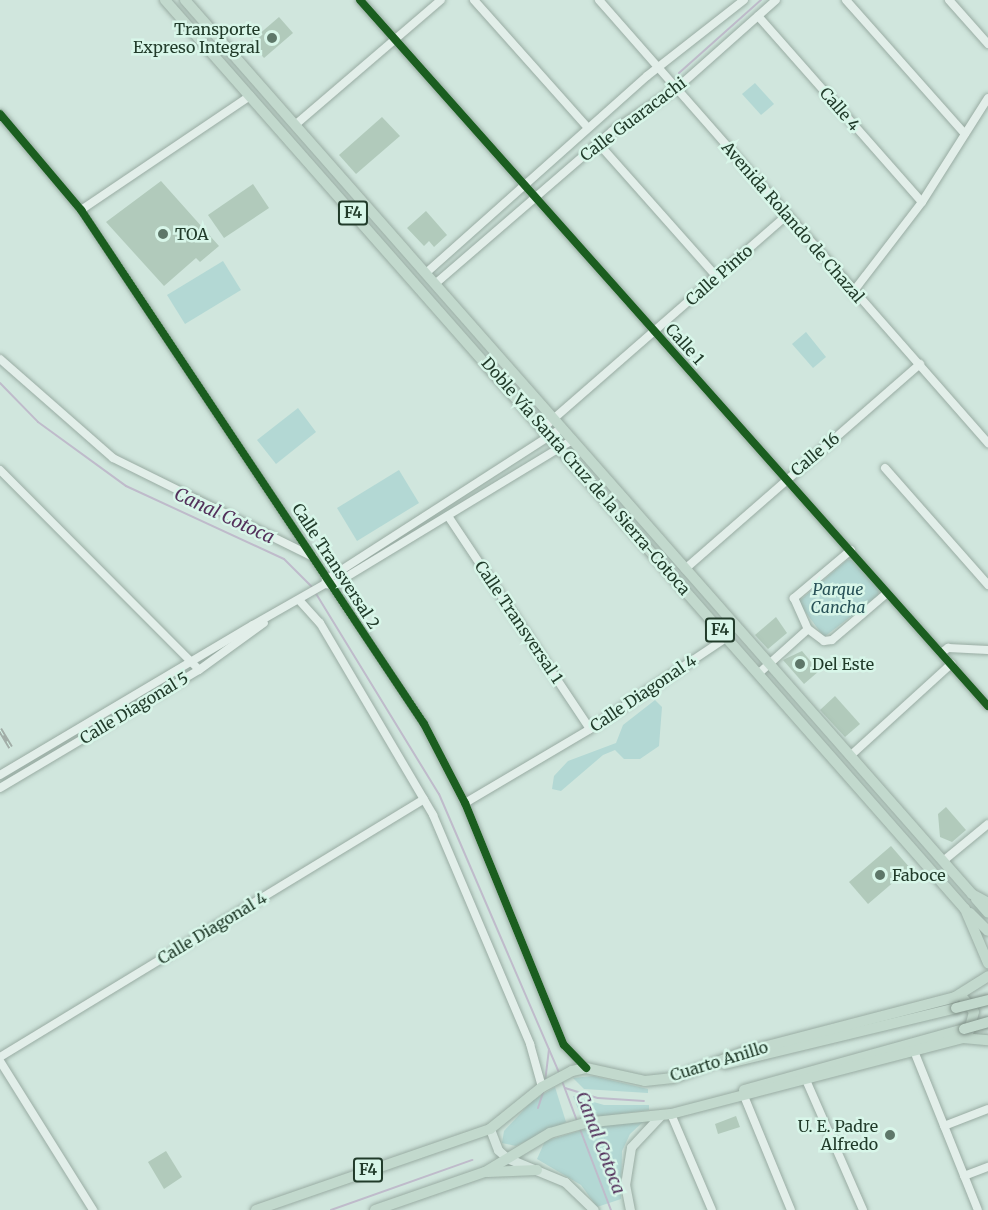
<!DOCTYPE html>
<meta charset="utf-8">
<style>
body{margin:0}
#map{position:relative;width:988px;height:1210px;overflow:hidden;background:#d0e6dd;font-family:Merriweather,serif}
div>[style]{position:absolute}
.green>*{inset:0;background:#b3d8d4}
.stream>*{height:2px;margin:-1px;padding:0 1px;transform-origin:1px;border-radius:1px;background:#bfbbcb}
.building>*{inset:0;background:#b1cabb}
.roads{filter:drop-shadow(0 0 2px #99aca3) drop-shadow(0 0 2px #99aca3)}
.minor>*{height:8px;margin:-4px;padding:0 4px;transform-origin:4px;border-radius:4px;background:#e2eee9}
.major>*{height:9px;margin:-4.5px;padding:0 4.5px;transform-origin:4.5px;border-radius:4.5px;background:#d4e5de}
.highway>*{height:10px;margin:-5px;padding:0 5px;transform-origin:5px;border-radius:5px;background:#c2d9cd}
.rail>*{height:4.5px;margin-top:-2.25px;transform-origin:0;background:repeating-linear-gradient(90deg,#d8f6e9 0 7px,#a2aea8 0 14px);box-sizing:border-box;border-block:2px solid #a2aea8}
.bridges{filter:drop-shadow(0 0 2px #809188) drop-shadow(0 0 2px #809188)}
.highway-bridge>*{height:10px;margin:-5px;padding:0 5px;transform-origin:5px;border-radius:5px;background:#c2d9cd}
.cycleway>*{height:8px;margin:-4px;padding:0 4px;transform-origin:4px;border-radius:4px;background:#1b5e20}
.dots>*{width:16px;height:16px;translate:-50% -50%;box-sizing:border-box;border:3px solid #d8f6e9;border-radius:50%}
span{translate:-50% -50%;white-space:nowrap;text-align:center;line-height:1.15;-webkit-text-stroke:5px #d8f6e9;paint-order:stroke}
.shield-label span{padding:2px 4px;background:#d8f6e9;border:2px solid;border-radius:4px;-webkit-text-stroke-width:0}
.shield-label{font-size:15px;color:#213b2a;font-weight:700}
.poi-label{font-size:16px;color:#213b2a}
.right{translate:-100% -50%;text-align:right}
.left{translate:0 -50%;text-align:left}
.street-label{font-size:16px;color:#213b2a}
.park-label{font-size:16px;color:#275157;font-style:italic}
.water-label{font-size:18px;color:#53305b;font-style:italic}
</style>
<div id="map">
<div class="green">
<div style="clip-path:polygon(755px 83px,774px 104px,761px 115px,742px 94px)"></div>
<div style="clip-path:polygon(223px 261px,241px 290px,185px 324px,167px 295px)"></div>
<div style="clip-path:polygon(806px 332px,826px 357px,813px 368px,792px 344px)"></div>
<div style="clip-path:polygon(298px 408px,316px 432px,276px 464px,257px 440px)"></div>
<div style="clip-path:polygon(399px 470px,419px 503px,357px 541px,337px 508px)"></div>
<div style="clip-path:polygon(847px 560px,853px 560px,879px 589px,878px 596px,824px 637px,798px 602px)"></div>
<div style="clip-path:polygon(655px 700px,662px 707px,659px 746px,640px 759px,624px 759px,615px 750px,603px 755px,561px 791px,552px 789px,554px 776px,568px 761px,616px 743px,623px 725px)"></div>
<div style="clip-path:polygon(593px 1076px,648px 1089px,648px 1093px,584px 1089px,573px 1078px)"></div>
<div style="clip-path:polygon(555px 1087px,566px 1122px,516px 1146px,502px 1143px,504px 1131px,533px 1100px)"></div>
<div style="clip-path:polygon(573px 1096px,604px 1105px,649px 1105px,649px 1110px,582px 1119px)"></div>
<div style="clip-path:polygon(644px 1121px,630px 1134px,622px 1151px,621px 1199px,597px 1207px,581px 1185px,537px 1159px,545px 1141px,600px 1125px)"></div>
</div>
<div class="stream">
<div style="left:679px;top:73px;width:110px;rotate:-41.7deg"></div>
<div style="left:0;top:383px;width:54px;rotate:45.7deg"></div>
<div style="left:38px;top:422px;width:109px;rotate:36deg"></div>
<div style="left:126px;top:486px;width:174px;rotate:24.8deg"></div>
<div style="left:284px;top:559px;width:40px;rotate:45deg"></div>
<div style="left:315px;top:592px;width:237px;rotate:58.5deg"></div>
<div style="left:439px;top:794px;width:304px;rotate:66.7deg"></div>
<div style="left:562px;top:1081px;width:43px;rotate:69.4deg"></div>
<div style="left:545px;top:1082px;width:33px;rotate:-83deg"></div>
<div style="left:565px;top:1088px;width:34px;rotate:17deg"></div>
<div style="left:598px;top:1098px;width:46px;rotate:3.7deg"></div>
<div style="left:538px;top:1108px;width:19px;rotate:-72deg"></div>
<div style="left:580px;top:1129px;width:87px;rotate:69.1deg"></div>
<div style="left:331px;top:1210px;width:150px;rotate:-19.5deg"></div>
</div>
<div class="building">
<div style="clip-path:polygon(279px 17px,293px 33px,264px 58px,250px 42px)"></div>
<div style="clip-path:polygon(382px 117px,400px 136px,356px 174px,339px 155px)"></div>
<div style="clip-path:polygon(161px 181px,219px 246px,200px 262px,196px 258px,164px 286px,106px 222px)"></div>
<div style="clip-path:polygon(253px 184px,269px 208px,224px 238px,208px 215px)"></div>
<div style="clip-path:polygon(426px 211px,447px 235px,434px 247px,429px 241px,424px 246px,407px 228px)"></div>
<div style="clip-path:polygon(776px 617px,787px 633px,768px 649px,755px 635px)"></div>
<div style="clip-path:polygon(802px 651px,819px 671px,804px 684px,783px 660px)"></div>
<div style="clip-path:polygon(835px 696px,860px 724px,845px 737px,820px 710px)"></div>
<div style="clip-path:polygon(946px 807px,966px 830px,952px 842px,940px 837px,938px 814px)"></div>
<div style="clip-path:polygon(891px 846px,910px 868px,868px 904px,849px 882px)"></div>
<div style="clip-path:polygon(736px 1116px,740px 1127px,718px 1134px,715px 1124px)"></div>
<div style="clip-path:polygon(166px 1151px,182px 1177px,164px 1189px,148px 1162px)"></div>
</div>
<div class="roads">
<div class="minor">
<div style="left:360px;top:0;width:945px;rotate:48.35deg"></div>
<div style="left:474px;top:0;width:171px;rotate:48.3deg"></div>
<div style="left:599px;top:0;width:590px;rotate:48.71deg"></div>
<div style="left:846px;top:0;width:179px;rotate:48.4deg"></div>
<div style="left:949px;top:0;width:59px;rotate:48.4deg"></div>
<div style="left:758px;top:16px;width:248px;rotate:48.6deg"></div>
<div style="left:0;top:114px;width:126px;rotate:49.8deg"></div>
<div style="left:81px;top:210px;width:618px;rotate:56.28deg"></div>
<div style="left:424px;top:724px;width:89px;rotate:62.6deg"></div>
<div style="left:465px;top:803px;width:261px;rotate:67.8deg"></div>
<div style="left:564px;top:1045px;width:32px;rotate:46deg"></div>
<div style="left:295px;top:125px;width:192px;rotate:-40.6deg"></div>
<div style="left:598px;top:143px;width:179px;rotate:48.4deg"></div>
<div style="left:81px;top:210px;width:204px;rotate:-34deg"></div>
<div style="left:426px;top:273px;width:296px;rotate:-41.7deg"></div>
<div style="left:647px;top:76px;width:123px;rotate:-38.1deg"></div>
<div style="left:435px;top:284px;width:234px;rotate:-40.8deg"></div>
<div style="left:612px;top:131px;width:78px;rotate:-33.5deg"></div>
<div style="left:677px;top:88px;width:132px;rotate:-41.6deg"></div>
<div style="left:853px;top:292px;width:113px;rotate:-52.5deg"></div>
<div style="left:922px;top:202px;width:123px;rotate:-57.6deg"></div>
<div style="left:0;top:359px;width:150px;rotate:41.2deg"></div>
<div style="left:113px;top:458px;width:223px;rotate:26.3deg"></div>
<div style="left:543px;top:428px;width:322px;rotate:-41.1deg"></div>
<div style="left:885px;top:468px;width:156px;rotate:48.6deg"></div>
<div style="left:0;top:470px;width:282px;rotate:45.1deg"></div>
<div style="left:448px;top:516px;width:256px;rotate:56.3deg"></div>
<div style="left:851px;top:550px;width:75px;rotate:139.9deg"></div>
<div style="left:794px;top:598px;width:34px;rotate:66deg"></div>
<div style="left:808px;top:629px;width:20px;rotate:37deg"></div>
<div style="left:824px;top:641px;width:8px;rotate:-7deg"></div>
<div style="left:832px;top:640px;width:72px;rotate:-40.5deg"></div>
<div style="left:685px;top:569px;width:312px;rotate:-41.1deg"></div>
<div style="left:326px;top:580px;width:281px;rotate:-32.8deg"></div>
<div style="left:299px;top:600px;width:31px;rotate:48deg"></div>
<div style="left:320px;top:623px;width:223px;rotate:59.5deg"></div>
<div style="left:433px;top:815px;width:249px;rotate:67deg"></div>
<div style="left:530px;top:1044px;width:45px;rotate:74.4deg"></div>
<div style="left:941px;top:653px;width:9px;rotate:-36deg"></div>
<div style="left:948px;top:648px;width:40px;rotate:2.9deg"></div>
<div style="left:758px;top:674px;width:67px;rotate:-42deg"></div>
<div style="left:850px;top:756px;width:137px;rotate:-42.3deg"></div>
<div style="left:0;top:775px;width:294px;rotate:-30.7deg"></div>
<div style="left:253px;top:625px;width:83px;rotate:-29.7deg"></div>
<div style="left:325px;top:584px;width:8px;rotate:7deg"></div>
<div style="left:333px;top:585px;width:280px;rotate:-31.2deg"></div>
<div style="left:0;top:788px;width:231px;rotate:-30.7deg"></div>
<div style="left:199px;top:670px;width:80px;rotate:-35.9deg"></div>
<div style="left:465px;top:803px;width:145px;rotate:-30.6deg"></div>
<div style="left:590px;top:729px;width:164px;rotate:-33.8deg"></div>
<div style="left:943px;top:861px;width:58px;rotate:-39.4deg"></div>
<div style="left:914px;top:1051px;width:171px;rotate:68.1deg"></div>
<div style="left:0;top:1057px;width:496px;rotate:-31.3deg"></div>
<div style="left:0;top:1061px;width:176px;rotate:58deg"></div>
<div style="left:806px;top:1080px;width:142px;rotate:66.3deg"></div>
<div style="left:744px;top:1096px;width:123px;rotate:67.6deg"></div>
<div style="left:671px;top:1114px;width:104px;rotate:66.9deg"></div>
<div style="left:944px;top:1126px;width:47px;rotate:-21.1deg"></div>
<div style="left:964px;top:1176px;width:26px;rotate:-21deg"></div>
</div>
<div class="major">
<div style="left:490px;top:1129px;width:22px;rotate:69deg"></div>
<div style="left:498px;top:1150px;width:12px;rotate:42deg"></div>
<div style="left:507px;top:1158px;width:63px;rotate:22.5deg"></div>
<div style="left:565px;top:1182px;width:40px;rotate:44deg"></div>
<div style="left:630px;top:1210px;width:25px;rotate:-101deg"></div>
<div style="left:625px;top:1185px;width:38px;rotate:-81deg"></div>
<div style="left:631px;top:1147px;width:42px;rotate:-46.9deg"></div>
</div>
<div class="highway">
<div style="left:165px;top:0;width:1211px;rotate:48.65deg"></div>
<div style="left:965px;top:909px;width:59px;rotate:66.9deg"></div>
<div style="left:185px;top:0;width:1191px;rotate:48.64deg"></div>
<div style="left:972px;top:894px;width:18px;rotate:29deg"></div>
<div style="left:976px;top:899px;width:18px;rotate:49deg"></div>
<div style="left:970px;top:913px;width:25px;rotate:45deg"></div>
<div style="left:964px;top:999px;width:16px;rotate:52deg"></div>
<div style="left:974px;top:1012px;width:20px;rotate:105deg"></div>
<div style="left:725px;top:1064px;width:238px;rotate:-13.6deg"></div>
<div style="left:744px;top:1090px;width:228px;rotate:-15.5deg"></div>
<div style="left:488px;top:1172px;width:49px;rotate:-2.3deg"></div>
<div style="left:256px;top:1210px;width:248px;rotate:-19.1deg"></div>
<div style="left:490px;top:1129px;width:67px;rotate:-38.9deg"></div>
<div style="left:542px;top:1087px;width:34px;rotate:-28deg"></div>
<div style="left:572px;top:1071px;width:14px;rotate:-12deg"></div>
<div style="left:586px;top:1068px;width:60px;rotate:12.4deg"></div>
<div style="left:645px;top:1081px;width:28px;rotate:-6deg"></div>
<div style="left:673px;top:1078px;width:76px;rotate:-20.1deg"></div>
<div style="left:744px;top:1052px;width:218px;rotate:-14.6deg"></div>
<div style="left:955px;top:997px;width:39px;rotate:-32deg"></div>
<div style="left:375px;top:1210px;width:116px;rotate:-19.1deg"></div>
<div style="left:485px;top:1172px;width:76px;rotate:-31deg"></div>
<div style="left:550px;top:1133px;width:35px;rotate:-16deg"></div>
<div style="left:584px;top:1123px;width:87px;rotate:-5.9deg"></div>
<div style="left:671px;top:1114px;width:302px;rotate:-14.6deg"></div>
<div style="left:963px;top:1038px;width:25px;rotate:5deg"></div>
</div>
</div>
<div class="rail">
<div style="left:0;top:729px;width:21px;rotate:59deg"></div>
</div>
<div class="bridges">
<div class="highway-bridge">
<div style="left:956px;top:1008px;width:33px;rotate:-14deg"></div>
<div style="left:964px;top:1029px;width:25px;rotate:-16deg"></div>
</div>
</div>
<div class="cycleway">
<div style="left:360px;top:0;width:945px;rotate:48.35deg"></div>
<div style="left:0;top:114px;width:126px;rotate:49.8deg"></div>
<div style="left:81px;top:210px;width:618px;rotate:56.28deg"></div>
<div style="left:424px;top:724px;width:89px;rotate:62.6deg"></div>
<div style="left:465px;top:803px;width:261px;rotate:67.8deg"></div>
<div style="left:564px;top:1045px;width:32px;rotate:46deg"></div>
</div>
<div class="dots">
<div style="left:272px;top:38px;background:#5e7769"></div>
<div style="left:163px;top:234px;background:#5e7769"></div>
<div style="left:800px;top:664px;background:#5e7769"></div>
<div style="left:880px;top:875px;background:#5e7769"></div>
<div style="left:890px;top:1135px;background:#5e7769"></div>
</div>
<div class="shield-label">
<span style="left:353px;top:213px">F4</span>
<span style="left:720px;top:630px">F4</span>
<span style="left:368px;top:1170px">F4</span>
</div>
<div class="poi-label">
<span class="right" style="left:260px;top:38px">Transporte<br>Expreso Integral</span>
<span class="left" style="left:175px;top:234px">TOA</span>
<span class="left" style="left:812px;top:664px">Del Este</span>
<span class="left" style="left:892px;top:875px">Faboce</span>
<span class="right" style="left:878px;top:1135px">U. E. Padre<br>Alfredo</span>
</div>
<div class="street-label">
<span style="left:840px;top:109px;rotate:49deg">Calle 4</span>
<span style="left:633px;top:119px;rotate:-37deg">Calle Guaracachi</span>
<span style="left:793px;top:222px;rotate:49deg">Avenida Rolando de Chazal</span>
<span style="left:719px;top:275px;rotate:-41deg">Calle Pinto</span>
<span style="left:685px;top:344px;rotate:48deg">Calle 1</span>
<span style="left:815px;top:454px;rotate:-40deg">Calle 16</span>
<span style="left:586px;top:476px;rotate:49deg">Doble Vía Santa Cruz de la Sierra-Cotoca</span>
<span style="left:336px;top:566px;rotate:57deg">Calle Transversal 2</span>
<span style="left:519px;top:622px;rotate:56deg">Calle Transversal 1</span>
<span style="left:643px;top:693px;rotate:-34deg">Calle Diagonal 4</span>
<span style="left:134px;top:708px;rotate:-31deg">Calle Diagonal 5</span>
<span style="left:212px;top:928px;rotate:-31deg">Calle Diagonal 4</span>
<span style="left:719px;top:1061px;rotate:-17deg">Cuarto Anillo</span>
</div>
<div class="park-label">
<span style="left:838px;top:598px">Parque<br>Cancha</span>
</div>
<div class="water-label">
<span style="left:224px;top:516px;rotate:25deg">Canal Cotoca</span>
<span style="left:600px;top:1143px;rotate:69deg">Canal Cotoca</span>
</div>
</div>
